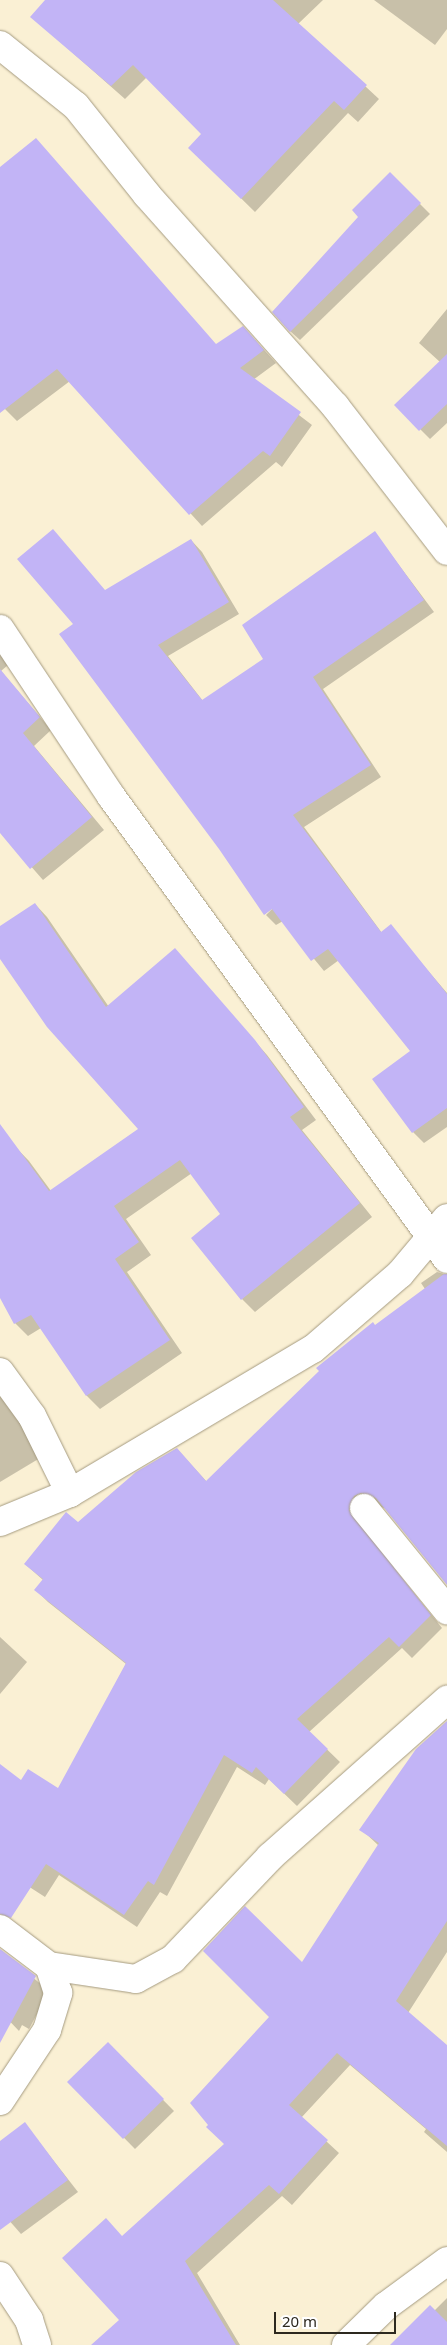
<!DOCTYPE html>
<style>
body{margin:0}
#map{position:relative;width:447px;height:2345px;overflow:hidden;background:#faf0d4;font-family:"Noto Sans",sans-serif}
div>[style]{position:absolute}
.shadow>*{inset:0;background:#0003}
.building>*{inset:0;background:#c2b4f6}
.roads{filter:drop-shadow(0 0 1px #a59b81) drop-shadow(0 0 1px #a59b81)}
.minor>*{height:28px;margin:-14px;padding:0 14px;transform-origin:14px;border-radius:14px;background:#fff}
span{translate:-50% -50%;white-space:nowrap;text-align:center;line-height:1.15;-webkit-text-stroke:5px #fff;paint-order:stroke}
.scale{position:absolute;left:274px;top:2312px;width:122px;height:22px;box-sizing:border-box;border:2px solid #2d291f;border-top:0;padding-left:6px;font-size:15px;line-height:18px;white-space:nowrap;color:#2d291f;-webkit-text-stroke:4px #fff;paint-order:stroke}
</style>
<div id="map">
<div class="shadow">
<div style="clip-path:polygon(47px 0,323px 0,298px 24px,379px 99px,358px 122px,348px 113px,255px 212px,203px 161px,203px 134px,147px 77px,125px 99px,32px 17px)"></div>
<div style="clip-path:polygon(374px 0,447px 0,447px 29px,435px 45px)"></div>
<div style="clip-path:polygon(390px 174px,430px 214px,300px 340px,290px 331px,360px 217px)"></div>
<div style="clip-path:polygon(447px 309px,447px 423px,430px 439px,396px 405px,440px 362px,419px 343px)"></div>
<div style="clip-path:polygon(0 315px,217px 345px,255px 340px,276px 363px,253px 380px,312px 425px,282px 467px,276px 462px,202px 526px,70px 381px,17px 421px,3px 407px,0 409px)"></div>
<div style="clip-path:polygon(375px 533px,434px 612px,323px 689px,381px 777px,304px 827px,382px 933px,390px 926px,447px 993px,447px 1127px,424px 1143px,413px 1132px,412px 1052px,339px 960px,324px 971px,283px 921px,276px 925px,266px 915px,277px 904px,265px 914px,220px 848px,106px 591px,191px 540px,202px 552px,239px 614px,168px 656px,203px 701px,265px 659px)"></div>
<div style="clip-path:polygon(0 653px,8px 665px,1px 671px,51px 730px,34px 746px,104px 830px,43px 880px,0 831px)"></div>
<div style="clip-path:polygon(35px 904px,47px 917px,109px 1007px,175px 950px,267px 1055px,316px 1120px,302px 1130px,372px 1217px,255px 1312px,242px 1299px,222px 1214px,192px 1173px,126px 1219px,151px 1255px,127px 1272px,182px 1353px,100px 1409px,87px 1396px,41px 1328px,28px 1336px,15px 1323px,0 1296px,0 1131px,29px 1161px,51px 1191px,139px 1129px,0 957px,0 928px)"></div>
<div style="clip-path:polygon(437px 1272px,447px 1275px,447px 1583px,386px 1509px,375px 1504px,364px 1532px,442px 1628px,412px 1658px,402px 1648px,309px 1732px,340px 1762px,297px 1806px,269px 1779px,265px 1785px,237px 1767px,167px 1896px,160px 1892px,137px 1927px,59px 1875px,45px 1897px,0 1868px,0 1766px,21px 1782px,59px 1790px,126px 1664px,48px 1602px,36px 1590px,43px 1580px,25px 1564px,177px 1449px,207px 1482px,376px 1326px,425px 1289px,421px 1283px)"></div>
<div style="clip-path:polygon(0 1396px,30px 1437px,40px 1458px,0 1482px)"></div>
<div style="clip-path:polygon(0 1637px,27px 1662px,0 1694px)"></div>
<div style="clip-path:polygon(447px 1737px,447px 1952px,408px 2013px,447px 2047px,447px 2152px,424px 2132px,426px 2129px,350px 2065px,301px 2118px,339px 2153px,292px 2205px,282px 2196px,197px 2273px,240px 2345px,92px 2345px,121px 2320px,122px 2237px,225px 2144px,271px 2017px,379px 1846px,361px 1829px,417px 1749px)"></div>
<div style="clip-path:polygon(0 1950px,49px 1991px,29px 2029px,22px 2025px,19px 2031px,0 2011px)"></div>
<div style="clip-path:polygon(108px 2044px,174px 2111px,135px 2149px,75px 2088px)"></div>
<div style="clip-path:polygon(25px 2124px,78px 2192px,21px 2234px,0 2210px,0 2142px)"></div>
<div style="clip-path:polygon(447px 2298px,447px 2345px,397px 2345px,434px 2311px)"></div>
</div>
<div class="building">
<div style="clip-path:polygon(45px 0,273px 0,367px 85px,344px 110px,334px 101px,241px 199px,188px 148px,201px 134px,133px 65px,111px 86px,30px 17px)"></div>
<div style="clip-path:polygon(36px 138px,216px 344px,243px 326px,264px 350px,240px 368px,301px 412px,270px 456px,263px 451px,189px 515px,57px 369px,0 413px,0 167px)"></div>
<div style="clip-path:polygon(390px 172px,421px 203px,290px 332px,272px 312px,358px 217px,352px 210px)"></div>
<div style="clip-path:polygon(447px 354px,447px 404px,419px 431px,394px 405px)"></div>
<div style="clip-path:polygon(53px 529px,105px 590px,191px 539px,229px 602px,158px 645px,202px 700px,263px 659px,242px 625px,375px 531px,424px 600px,313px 677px,371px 765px,293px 815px,381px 932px,391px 924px,447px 994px,447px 1108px,412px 1133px,372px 1079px,410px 1051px,328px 949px,311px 961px,272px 909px,264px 915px,219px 849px,59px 634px,73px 624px,17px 559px)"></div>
<div style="clip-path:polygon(0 669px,40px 717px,23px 733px,92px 817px,30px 869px,0 833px)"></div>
<div style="clip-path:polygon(35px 903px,106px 1007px,175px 948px,255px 1040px,304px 1107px,290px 1117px,360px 1203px,241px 1300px,191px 1238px,220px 1214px,180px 1160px,114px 1206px,139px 1242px,115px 1259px,170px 1340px,86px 1396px,31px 1315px,14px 1324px,0 1298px,0 1124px,49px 1191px,138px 1129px,47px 1027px,0 959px,0 926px)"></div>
<div style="clip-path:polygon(444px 1274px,447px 1274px,447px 1585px,376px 1498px,361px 1493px,354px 1496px,349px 1510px,431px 1615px,399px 1647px,389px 1637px,297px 1719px,328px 1749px,284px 1794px,256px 1767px,252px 1773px,224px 1755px,154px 1885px,148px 1881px,124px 1915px,46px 1864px,11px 1918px,0 1914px,0 1764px,21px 1780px,28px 1769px,58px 1788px,126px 1663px,34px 1590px,43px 1579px,24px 1564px,66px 1512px,78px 1522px,136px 1472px,177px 1448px,206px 1481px,319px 1371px,316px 1368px,373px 1322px,375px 1325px)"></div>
<div style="clip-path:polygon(447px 1721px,447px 1921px,396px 2001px,447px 2045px,447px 2146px,337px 2053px,289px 2105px,328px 2140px,279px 2194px,269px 2185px,185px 2261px,236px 2345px,91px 2345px,119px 2320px,62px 2258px,106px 2218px,122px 2236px,224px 2144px,206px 2127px,208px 2125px,190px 2103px,269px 2017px,203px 1951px,245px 1906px,302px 1962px,379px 1843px,359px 1830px,416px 1749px)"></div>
<div style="clip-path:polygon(0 1949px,36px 1976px,0 2043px)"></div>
<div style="clip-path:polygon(108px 2042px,164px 2099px,123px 2139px,67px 2082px)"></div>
<div style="clip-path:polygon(25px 2122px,68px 2180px,0 2230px,0 2141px)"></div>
<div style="clip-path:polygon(430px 2305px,447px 2322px,447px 2345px,390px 2345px)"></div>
</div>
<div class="roads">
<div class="minor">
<div style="left:0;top:45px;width:97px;rotate:38.8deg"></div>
<div style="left:76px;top:106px;width:114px;rotate:51.4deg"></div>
<div style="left:147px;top:195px;width:283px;rotate:48.3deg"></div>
<div style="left:335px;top:406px;width:183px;rotate:52.3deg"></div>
<div style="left:0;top:629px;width:201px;rotate:56.4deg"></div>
<div style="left:111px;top:796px;width:572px;rotate:54.03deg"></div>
<div style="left:0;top:1372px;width:54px;rotate:54deg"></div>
<div style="left:32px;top:1416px;width:86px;rotate:63.7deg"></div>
<div style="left:364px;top:1508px;width:132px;rotate:50.9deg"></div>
<div style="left:0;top:1522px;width:76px;rotate:-22.5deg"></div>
<div style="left:70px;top:1493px;width:282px;rotate:-30.7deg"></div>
<div style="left:313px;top:1349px;width:115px;rotate:-40.8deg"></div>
<div style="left:400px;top:1274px;width:73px;rotate:-50deg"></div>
<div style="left:0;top:1929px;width:61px;rotate:37.1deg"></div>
<div style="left:49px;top:1966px;width:88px;rotate:8.5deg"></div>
<div style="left:136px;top:1979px;width:42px;rotate:-28.4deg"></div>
<div style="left:173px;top:1959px;width:141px;rotate:-46.4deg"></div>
<div style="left:270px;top:1857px;width:237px;rotate:-41.6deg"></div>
<div style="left:0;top:2101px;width:85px;rotate:-56.5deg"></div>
<div style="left:47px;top:2030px;width:39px;rotate:-73deg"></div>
<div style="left:58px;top:1993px;width:28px;rotate:-108deg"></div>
<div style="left:0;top:2276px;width:53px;rotate:56.6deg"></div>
<div style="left:29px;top:2320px;width:26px;rotate:72deg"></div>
<div style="left:346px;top:2345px;width:56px;rotate:-44.3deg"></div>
<div style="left:386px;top:2306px;width:76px;rotate:-36.4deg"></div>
</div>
</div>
<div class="scale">20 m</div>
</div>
